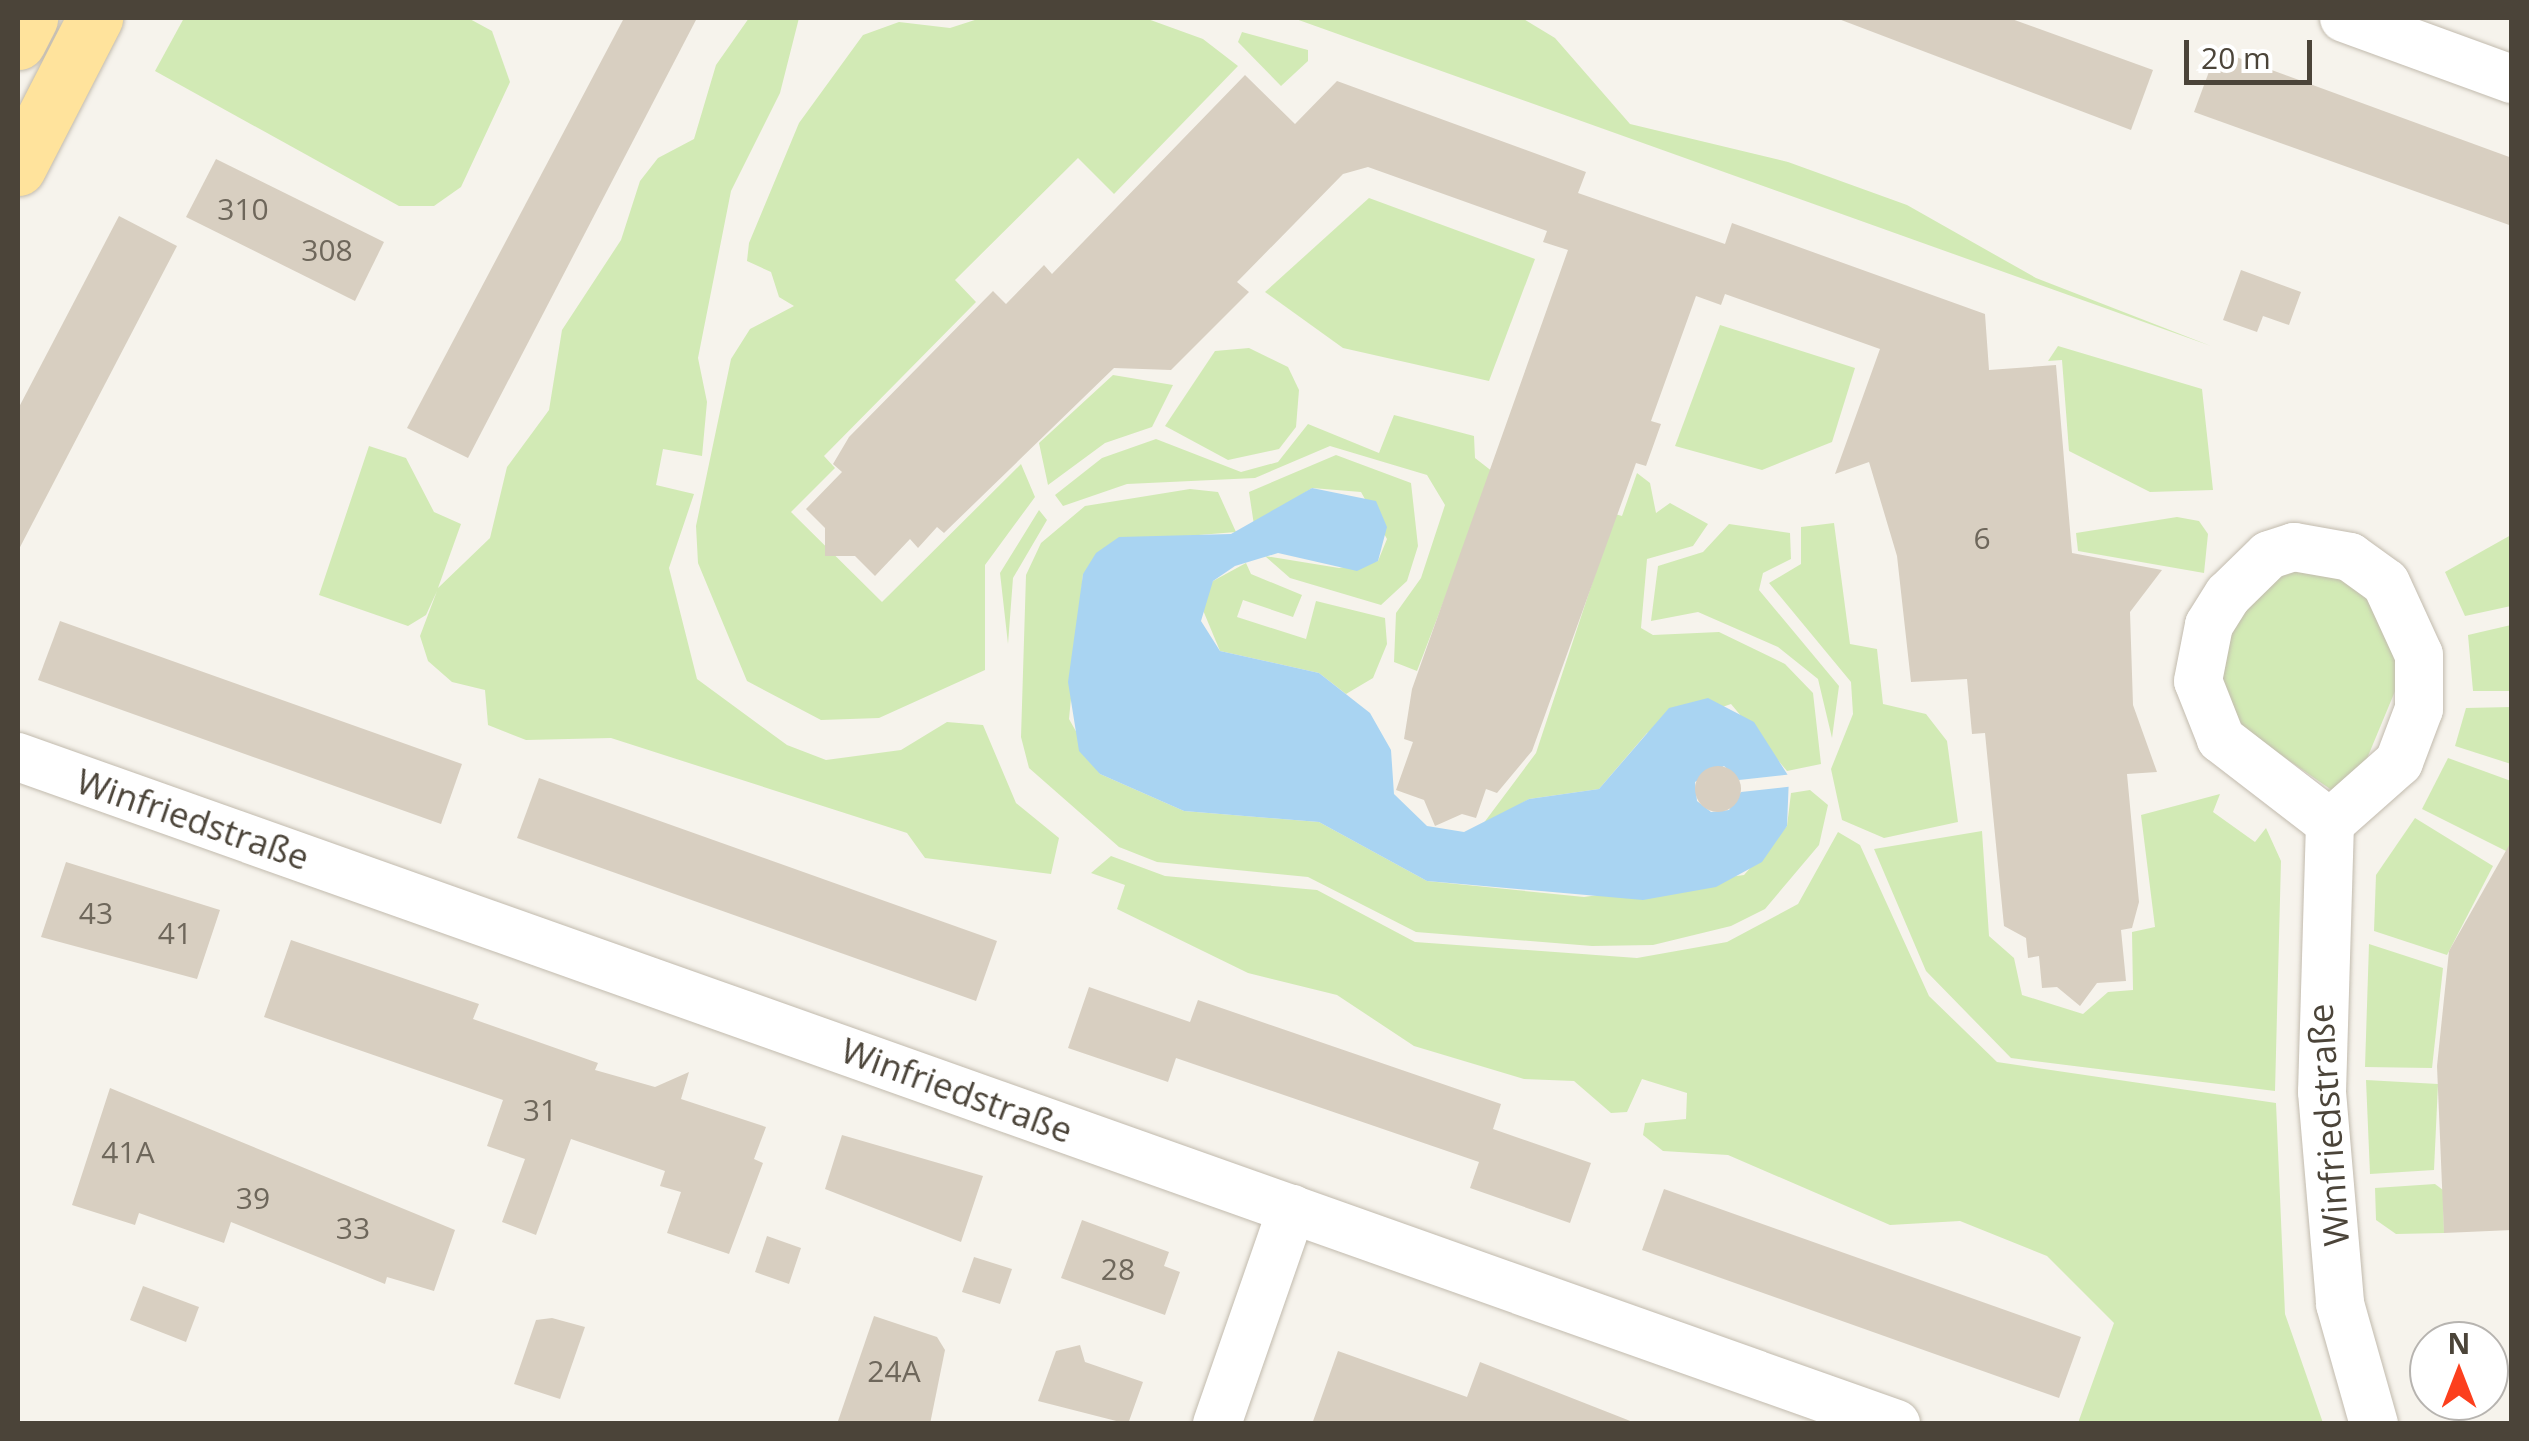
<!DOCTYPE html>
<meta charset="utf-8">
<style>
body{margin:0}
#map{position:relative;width:2529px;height:1441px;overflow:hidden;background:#f6f3ec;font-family:"Open Sans",sans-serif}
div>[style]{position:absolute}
.green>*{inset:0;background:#d2eab5}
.water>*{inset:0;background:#a9d4f2}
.pier>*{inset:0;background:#f6f3ec}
.building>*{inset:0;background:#d8cfc1}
.round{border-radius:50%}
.roads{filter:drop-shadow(0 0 2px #c2bbae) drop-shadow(0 0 2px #c2bbae)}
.minor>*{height:48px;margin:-24px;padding:0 24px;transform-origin:24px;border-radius:24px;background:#fff}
.major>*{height:55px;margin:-27.5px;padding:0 27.5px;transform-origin:27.5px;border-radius:27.5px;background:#ffe39c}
span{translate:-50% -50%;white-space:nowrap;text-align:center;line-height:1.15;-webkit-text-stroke:9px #fff;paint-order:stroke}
.number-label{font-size:30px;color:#6e675b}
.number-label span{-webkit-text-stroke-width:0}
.street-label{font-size:35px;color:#4b4439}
.frame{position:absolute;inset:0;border:20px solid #4b4439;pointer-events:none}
.north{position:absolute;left:2409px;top:1321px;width:100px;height:100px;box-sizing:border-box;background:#fff;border:2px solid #b7b4b0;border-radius:50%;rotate:0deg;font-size:28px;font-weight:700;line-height:40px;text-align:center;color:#4b4439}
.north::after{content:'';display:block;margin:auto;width:35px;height:45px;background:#fc3f1d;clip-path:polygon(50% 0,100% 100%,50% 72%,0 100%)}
.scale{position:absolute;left:2184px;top:40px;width:128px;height:45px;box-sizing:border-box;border:5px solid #4b4439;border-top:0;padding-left:12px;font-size:30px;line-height:35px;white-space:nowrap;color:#4b4439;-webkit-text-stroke:8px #fff;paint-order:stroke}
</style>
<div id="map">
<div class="green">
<div style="clip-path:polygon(184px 18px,468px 18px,492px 31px,510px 82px,461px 187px,434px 206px,399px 206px,155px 71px)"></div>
<div style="clip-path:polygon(749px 18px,799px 18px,780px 93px,731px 191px,698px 358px,707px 402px,702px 456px,663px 449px,656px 485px,694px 494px,669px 568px,697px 679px,787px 745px,826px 760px,901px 750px,947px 722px,983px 725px,1016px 803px,1059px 838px,1051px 874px,925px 858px,907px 833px,611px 738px,526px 740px,488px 725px,485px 690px,452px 682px,428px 661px,420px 636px,437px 591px,426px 615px,408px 626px,319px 595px,369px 446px,406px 458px,434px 512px,461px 524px,438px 588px,490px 538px,507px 467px,549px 410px,562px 330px,621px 240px,640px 181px,658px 158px,694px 139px,716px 65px)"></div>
<div style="clip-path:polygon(981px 18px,1145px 18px,1203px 39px,1238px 66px,1114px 194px,1078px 158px,955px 280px,976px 302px,824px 456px,835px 468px,791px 512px,882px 602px,1021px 464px,1035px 497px,985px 565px,985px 670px,879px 718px,821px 720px,747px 681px,698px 563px,696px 526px,731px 359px,750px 329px,794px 306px,779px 297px,771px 272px,747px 261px,749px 243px,799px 123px,863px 35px,899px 22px,950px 28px)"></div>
<div style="clip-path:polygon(1293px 18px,1522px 18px,1555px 38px,1630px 124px,1788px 162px,1907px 205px,2036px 278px,2211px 346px)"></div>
<div style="clip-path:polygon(1242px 32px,1308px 50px,1308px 61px,1281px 86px,1238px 42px)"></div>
<div style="clip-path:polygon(1369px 198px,1535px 259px,1489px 381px,1343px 348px,1265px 292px)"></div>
<div style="clip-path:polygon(1720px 325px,1855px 368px,1832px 442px,1762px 470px,1675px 446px)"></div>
<div style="clip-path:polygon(2058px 346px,2202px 389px,2213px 490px,2150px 492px,2069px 451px,2062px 360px,2048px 361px)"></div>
<div style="clip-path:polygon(1249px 348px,1288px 367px,1299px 390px,1296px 427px,1279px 449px,1228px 460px,1165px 426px,1215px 351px)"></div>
<div style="clip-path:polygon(1113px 375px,1173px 385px,1152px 427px,1105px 443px,1048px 485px,1039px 443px)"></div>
<div style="clip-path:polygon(1394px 415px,1474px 436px,1475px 458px,1493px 472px,1417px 671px,1394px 662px,1396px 613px,1421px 578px,1445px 505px,1427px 475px,1330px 446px,1255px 478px,1127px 484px,1063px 506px,1055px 495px,1102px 458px,1156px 439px,1241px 472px,1278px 462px,1308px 424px,1379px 453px)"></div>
<div style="clip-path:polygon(1336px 455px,1411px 483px,1418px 546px,1407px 581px,1381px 605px,1290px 578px,1265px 556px,1339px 568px,1378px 561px,1387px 539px,1361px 492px,1312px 488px,1254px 525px,1249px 492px)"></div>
<div style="clip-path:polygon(1637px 473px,1650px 483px,1656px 513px,1670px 503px,1708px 524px,1693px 546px,1647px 559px,1641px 628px,1653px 635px,1719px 632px,1785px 664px,1813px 693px,1821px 764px,1787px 771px,1731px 704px,1647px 733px,1599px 789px,1529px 799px,1480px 828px,1536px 753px,1615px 514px,1622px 516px)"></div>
<div style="clip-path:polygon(1190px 489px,1218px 492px,1236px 532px,1174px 537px,1083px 574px,1069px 719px,1100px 774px,1184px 811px,1319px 822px,1427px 881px,1584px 897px,1744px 875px,1787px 826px,1791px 793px,1810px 790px,1828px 805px,1819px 845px,1765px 909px,1731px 926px,1653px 945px,1592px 946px,1416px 932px,1308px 877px,1157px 862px,1119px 847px,1029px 768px,1021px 737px,1026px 575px,1041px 543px,1085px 506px)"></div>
<div style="clip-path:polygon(1039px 510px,1047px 520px,1013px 578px,1008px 644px,1000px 573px)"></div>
<div style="clip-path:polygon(2177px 517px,2199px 521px,2208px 534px,2204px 573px,2078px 551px,2076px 533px)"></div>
<div style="clip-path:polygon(1834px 523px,1850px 644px,1877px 649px,1883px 704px,1926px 714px,1947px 741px,1958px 822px,1884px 838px,1842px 820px,1831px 769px,1853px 714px,1851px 682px,1769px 583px,1801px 564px,1801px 527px)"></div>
<div style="clip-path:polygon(1729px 524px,1790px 533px,1791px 559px,1763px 573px,1759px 590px,1839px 686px,1832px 738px,1818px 679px,1778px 647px,1698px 612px,1651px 621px,1658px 566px,1703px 552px)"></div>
<div style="clip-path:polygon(2511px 535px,2511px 606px,2465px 616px,2445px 572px)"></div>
<div style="clip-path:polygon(2322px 561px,2377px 605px,2392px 633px,2398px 684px,2361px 773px,2333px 791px,2222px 714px,2217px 639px,2259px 578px)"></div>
<div style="clip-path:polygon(1246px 563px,1251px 574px,1302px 595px,1293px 617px,1243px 600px,1237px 617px,1306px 639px,1316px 601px,1385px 618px,1387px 644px,1373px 678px,1346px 694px,1319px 673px,1220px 651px,1200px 603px,1213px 581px)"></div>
<div style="clip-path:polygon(2511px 625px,2511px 691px,2473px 691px,2468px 635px)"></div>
<div style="clip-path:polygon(2511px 707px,2511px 764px,2455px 746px,2466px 708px)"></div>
<div style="clip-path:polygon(2448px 758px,2511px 781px,2510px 853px,2422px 809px)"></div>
<div style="clip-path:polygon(2220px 794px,2213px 812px,2255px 842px,2266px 828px,2281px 861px,2275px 1091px,2011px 1058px,1926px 971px,1874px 849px,1982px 831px,1989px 936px,2014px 958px,2022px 995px,2083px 1014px,2108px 992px,2133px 990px,2132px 932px,2155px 927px,2141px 815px)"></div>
<div style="clip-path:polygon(2415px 818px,2493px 866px,2447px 955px,2374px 931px,2376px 875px)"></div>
<div style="clip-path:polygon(1838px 832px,1860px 845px,1929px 996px,1997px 1062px,2276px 1103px,2285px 1314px,2323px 1423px,2078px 1423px,2114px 1323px,2047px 1256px,1960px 1221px,1890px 1225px,1728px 1155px,1663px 1151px,1643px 1135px,1645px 1123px,1686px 1119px,1687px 1093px,1642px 1079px,1627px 1112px,1611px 1113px,1574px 1081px,1524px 1079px,1414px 1046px,1337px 995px,1248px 973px,1117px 909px,1125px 885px,1091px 873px,1111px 856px,1165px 876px,1317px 890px,1415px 942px,1637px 958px,1727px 942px,1798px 904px)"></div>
<div style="clip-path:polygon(2369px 944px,2443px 968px,2432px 1068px,2365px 1067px)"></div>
<div style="clip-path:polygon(2366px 1080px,2438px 1084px,2434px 1170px,2370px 1174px)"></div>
<div style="clip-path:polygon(2435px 1184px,2443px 1190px,2444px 1233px,2396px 1234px,2376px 1220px,2375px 1188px)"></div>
</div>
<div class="water">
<div style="clip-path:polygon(1312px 488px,1376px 501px,1387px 527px,1378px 561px,1357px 571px,1278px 553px,1235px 566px,1213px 581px,1201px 621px,1220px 651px,1319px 673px,1370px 713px,1391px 750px,1394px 794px,1427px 826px,1464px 832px,1529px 799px,1599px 789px,1669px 708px,1708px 698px,1754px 722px,1789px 777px,1787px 826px,1762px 862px,1716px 887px,1643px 900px,1427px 881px,1319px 822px,1184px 811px,1100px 774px,1079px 751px,1068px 682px,1083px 574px,1096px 553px,1119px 537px,1231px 534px)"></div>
</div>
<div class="pier">
<div style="clip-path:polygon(1724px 766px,1739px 780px,1793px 774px,1795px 786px,1741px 792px,1729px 810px,1711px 812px,1697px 801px,1695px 782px)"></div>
</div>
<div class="building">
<div style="clip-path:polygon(624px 18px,697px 18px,468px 458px,407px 428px)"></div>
<div style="clip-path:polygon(1836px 18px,2009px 18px,2153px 70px,2131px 130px)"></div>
<div style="clip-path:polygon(2217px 50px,2512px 158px,2512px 226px,2194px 112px)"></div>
<div style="clip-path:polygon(1245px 75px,1295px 124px,1337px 81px,1586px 172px,1578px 193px,1725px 244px,1732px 223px,1985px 314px,1989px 370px,2056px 365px,2072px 553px,2162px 570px,2130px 612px,2133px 705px,2157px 772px,2127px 774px,2139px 902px,2132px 928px,2121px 930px,2126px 981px,2097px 983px,2080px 1006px,2057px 987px,2042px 988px,2039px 956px,2028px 958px,2026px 938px,2004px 926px,1985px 733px,1972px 734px,1967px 679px,1911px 682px,1897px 556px,1869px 462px,1835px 474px,1880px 349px,1725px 294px,1721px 305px,1696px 296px,1651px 421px,1661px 424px,1646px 466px,1636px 463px,1532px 751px,1497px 793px,1486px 789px,1476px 818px,1462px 814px,1435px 826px,1424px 800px,1396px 790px,1413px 742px,1404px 739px,1412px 689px,1568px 250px,1543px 242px,1547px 231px,1368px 167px,1343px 174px,1237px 282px,1249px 292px,1171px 370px,1114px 368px,944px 533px,937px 527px,918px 548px,910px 539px,875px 576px,855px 556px,825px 556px,825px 528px,806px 509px,842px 472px,833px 464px,849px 437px,993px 291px,1006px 304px,1044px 265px,1052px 274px)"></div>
<div style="clip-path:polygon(216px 159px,384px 242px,355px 301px,186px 217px)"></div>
<div style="clip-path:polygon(119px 216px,177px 246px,18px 551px,18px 409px)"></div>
<div style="clip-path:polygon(2241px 270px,2301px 292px,2289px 325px,2263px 316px,2257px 332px,2223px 320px)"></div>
<div style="clip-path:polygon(60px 621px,462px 764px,441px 824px,38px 680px)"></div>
<div class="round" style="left:1695px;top:766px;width:46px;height:46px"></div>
<div style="clip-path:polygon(539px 778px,997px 941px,976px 1001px,517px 838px)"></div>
<div style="clip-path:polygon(2512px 840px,2512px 1230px,2444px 1233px,2437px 1066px,2449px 951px)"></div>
<div style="clip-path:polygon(66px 862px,220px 910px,197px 979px,41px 937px)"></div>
<div style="clip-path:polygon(291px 940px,479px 1004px,473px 1019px,598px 1063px,595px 1070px,655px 1087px,689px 1072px,681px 1099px,766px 1127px,754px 1159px,763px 1163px,729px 1254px,667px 1233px,681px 1192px,660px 1186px,665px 1171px,571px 1139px,536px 1235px,502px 1222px,525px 1159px,487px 1146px,503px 1100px,264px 1017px)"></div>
<div style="clip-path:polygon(1089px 987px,1190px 1022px,1198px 1000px,1501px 1104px,1493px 1129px,1591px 1163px,1570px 1223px,1470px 1188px,1479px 1162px,1176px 1058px,1168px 1082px,1068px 1048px)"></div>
<div style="clip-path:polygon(110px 1088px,455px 1230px,434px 1291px,387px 1277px,385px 1284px,231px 1222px,224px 1243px,139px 1213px,135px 1225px,72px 1205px)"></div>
<div style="clip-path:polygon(842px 1135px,983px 1176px,961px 1242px,825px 1189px)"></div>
<div style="clip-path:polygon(1664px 1189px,2081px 1337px,2059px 1398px,1642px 1250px)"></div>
<div style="clip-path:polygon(1082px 1220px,1169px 1252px,1164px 1266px,1180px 1272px,1165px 1315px,1061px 1278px)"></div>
<div style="clip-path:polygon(767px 1236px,801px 1248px,789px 1284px,755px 1272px)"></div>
<div style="clip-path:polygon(974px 1257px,1012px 1269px,1000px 1304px,962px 1292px)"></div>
<div style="clip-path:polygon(143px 1286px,199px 1307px,186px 1342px,130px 1320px)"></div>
<div style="clip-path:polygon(874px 1316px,937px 1337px,945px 1350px,930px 1424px,837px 1424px)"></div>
<div style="clip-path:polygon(552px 1318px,585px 1327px,560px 1399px,514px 1384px,536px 1320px)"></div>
<div style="clip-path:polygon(1080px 1345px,1085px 1362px,1143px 1382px,1128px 1424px,1038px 1401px,1056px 1351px)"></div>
<div style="clip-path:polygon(1338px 1351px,1467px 1397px,1480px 1362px,1638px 1424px,1312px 1424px)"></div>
</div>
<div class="roads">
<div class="minor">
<div style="left:2344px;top:18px;width:179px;rotate:20deg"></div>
<div style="left:2294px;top:547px;width:57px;rotate:10.1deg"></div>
<div style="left:2350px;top:557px;width:44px;rotate:35.8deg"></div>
<div style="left:2386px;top:583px;width:79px;rotate:65.4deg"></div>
<div style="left:2419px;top:655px;width:54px;rotate:90deg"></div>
<div style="left:2419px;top:709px;width:57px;rotate:110.7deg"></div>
<div style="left:2399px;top:762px;width:92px;rotate:138.5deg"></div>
<div style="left:2330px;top:823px;width:138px;rotate:-142.4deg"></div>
<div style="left:2221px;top:739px;width:62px;rotate:-111.6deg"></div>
<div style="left:2198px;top:681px;width:57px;rotate:-78.9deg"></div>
<div style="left:2209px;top:625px;width:36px;rotate:-58deg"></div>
<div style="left:2228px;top:595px;width:57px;rotate:-44.3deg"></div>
<div style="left:2269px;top:555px;width:26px;rotate:-18deg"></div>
<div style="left:18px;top:757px;width:1993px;rotate:19.55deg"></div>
<div style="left:2330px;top:823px;width:269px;rotate:91.7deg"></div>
<div style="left:2322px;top:1092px;width:213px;rotate:85.1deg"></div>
<div style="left:2340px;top:1304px;width:125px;rotate:74.2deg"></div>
<div style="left:1217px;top:1424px;width:228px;rotate:-70.8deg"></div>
</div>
<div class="major">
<div style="left:18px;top:42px;width:27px;rotate:-63deg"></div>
<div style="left:18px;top:168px;width:169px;rotate:-62.8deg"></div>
</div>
</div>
<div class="number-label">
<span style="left:243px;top:209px">310</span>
<span style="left:327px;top:250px">308</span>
<span style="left:1982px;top:538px">6</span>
<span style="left:96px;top:913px">43</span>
<span style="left:175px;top:933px">41</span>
<span style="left:540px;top:1110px">31</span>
<span style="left:128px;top:1152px">41A</span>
<span style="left:253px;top:1198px">39</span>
<span style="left:353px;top:1228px">33</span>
<span style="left:1118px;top:1269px">28</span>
<span style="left:894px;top:1371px">24A</span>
</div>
<div class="street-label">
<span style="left:193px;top:819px;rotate:19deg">Winfriedstraße</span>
<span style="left:957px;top:1090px;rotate:20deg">Winfriedstraße</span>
<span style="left:2328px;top:1125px;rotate:-94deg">Winfriedstraße</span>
</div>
<div class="frame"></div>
<div class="north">N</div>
<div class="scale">20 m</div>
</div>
